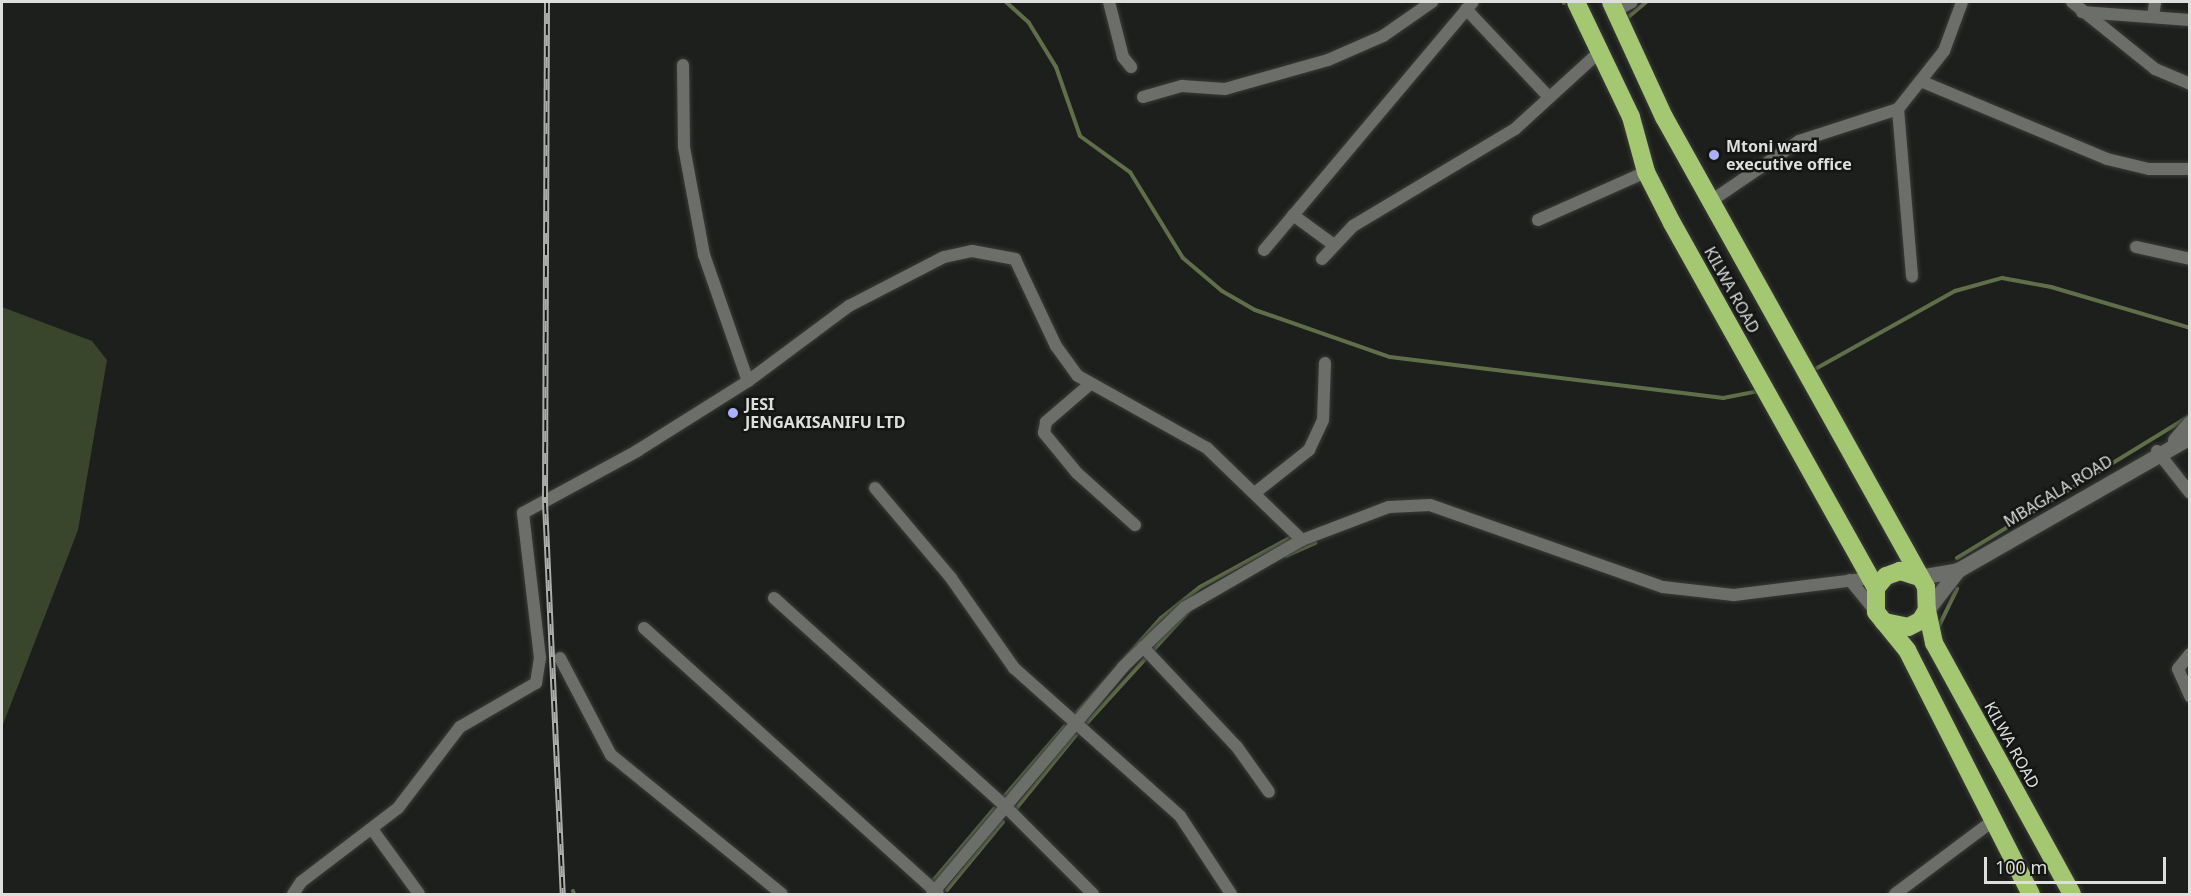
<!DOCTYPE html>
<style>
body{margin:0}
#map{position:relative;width:2191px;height:896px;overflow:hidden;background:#1d1f1c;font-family:"Noto Sans",sans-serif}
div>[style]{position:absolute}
.green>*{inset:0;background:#3a462b}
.stream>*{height:4px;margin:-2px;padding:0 2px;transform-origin:2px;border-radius:2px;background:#5f6f4a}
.roads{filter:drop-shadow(0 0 2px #3b3c3a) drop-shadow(0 0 2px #3b3c3a)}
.street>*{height:12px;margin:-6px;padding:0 6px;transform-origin:6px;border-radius:6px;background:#6c6e69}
.secondary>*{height:15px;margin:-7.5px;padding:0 7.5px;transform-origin:7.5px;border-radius:7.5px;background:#6c6e69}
.highway>*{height:18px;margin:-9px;padding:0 9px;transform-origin:9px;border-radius:9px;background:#a4c872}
.rail>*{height:6px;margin-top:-3px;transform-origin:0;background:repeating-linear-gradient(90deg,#141613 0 11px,#acadab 0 22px);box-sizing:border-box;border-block:2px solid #acadab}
.dots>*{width:16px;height:16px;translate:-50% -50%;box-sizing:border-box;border:3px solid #141613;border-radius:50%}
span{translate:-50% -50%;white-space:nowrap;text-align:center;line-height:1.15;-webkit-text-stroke:5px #141613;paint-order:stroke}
.poi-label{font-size:16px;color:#dedfdd;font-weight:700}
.left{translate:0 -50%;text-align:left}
.street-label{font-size:16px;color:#dedfdd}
.frame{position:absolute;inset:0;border:3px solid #dedfdd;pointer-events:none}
.scale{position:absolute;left:1984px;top:857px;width:182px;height:27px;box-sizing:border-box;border:3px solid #dedfdd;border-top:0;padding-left:8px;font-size:18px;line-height:21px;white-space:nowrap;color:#dedfdd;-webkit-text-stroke:4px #141613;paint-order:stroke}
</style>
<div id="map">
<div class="green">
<div style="clip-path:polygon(2px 307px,92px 341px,107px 360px,78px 530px,2px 727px)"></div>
</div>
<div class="stream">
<div style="left:1006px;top:2px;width:31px;rotate:42deg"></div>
<div style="left:1029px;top:23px;width:52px;rotate:58.5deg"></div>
<div style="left:1056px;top:67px;width:73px;rotate:70.8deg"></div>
<div style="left:1080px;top:136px;width:62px;rotate:35.8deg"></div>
<div style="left:1130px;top:172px;width:101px;rotate:58.4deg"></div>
<div style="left:1183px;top:258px;width:51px;rotate:40.2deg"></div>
<div style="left:1222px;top:291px;width:38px;rotate:30deg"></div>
<div style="left:1255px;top:310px;width:143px;rotate:19.2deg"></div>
<div style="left:1390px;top:357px;width:336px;rotate:7deg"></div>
<div style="left:1723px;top:398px;width:36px;rotate:-11deg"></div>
<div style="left:1564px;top:2px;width:1px;rotate:90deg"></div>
<div style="left:1626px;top:19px;width:26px;rotate:-40deg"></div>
<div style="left:1817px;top:368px;width:158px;rotate:-29.2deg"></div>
<div style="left:1955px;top:291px;width:49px;rotate:-15.5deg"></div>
<div style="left:2002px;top:278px;width:50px;rotate:10.4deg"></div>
<div style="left:2051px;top:287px;width:145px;rotate:16.4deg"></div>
<div style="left:1286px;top:556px;width:32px;rotate:-24deg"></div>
<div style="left:1957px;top:558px;width:273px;rotate:-31.4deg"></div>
<div style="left:1937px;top:630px;width:46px;rotate:-64deg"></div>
<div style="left:1073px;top:717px;width:132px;rotate:-48.4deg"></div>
<div style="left:1161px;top:618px;width:50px;rotate:-38.5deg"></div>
<div style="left:1200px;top:587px;width:106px;rotate:-28.7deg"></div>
<div style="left:1086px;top:724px;width:153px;rotate:-47.7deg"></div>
<div style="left:1002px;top:799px;width:96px;rotate:-49.2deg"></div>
<div style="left:1014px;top:811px;width:98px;rotate:-50.8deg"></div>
<div style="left:932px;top:882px;width:96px;rotate:-49.7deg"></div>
<div style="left:947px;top:890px;width:88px;rotate:-50.5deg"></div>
<div style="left:573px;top:891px;width:3px;rotate:72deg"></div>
</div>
<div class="roads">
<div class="street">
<div style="left:1109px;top:2px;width:57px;rotate:75.7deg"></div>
<div style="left:1123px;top:57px;width:13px;rotate:51deg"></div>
<div style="left:2072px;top:2px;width:107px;rotate:38.9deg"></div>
<div style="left:2155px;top:69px;width:38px;rotate:23deg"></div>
<div style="left:1466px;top:9px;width:121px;rotate:46.7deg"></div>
<div style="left:1615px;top:11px;width:19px;rotate:-28deg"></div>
<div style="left:2082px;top:12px;width:108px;rotate:4.2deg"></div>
<div style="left:2153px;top:17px;width:15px;rotate:-82deg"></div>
<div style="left:683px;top:65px;width:82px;rotate:89.3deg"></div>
<div style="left:684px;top:147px;width:110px;rotate:79.5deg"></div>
<div style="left:704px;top:255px;width:133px;rotate:70.8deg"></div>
<div style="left:1923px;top:82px;width:199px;rotate:22.7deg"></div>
<div style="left:2107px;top:159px;width:43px;rotate:13.4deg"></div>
<div style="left:2149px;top:169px;width:41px"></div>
<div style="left:1143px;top:97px;width:41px;rotate:-15.8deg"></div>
<div style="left:1182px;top:86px;width:43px;rotate:4deg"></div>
<div style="left:1225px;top:89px;width:107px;rotate:-15.7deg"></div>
<div style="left:1328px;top:60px;width:60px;rotate:-23.6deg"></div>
<div style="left:1383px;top:36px;width:60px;rotate:-34.8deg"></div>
<div style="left:1898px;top:109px;width:168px;rotate:85.2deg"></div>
<div style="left:1714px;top:199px;width:103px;rotate:-34.3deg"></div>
<div style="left:1799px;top:141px;width:104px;rotate:-17.9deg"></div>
<div style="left:1898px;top:109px;width:74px;rotate:-51.6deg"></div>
<div style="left:1944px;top:51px;width:52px;rotate:-69.8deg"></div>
<div style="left:1293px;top:215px;width:51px;rotate:36.2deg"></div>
<div style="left:1538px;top:220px;width:118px;rotate:-24deg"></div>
<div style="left:2136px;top:247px;width:55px;rotate:12.5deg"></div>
<div style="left:1264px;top:250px;width:324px;rotate:-49.9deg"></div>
<div style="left:1322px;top:259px;width:45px;rotate:-46.8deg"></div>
<div style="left:1353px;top:226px;width:189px;rotate:-30.9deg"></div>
<div style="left:1515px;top:129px;width:111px;rotate:-42.4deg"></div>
<div style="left:1089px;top:385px;width:57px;rotate:139.3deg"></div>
<div style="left:1046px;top:422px;width:11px;rotate:100deg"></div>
<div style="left:1044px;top:433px;width:52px;rotate:50.5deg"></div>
<div style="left:1077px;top:473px;width:78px;rotate:41.9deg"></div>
<div style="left:2157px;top:451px;width:53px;rotate:51.8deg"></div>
<div style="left:875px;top:488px;width:118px;rotate:49.8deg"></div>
<div style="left:951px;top:578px;width:110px;rotate:55deg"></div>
<div style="left:1014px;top:668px;width:222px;rotate:41.7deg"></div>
<div style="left:1180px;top:816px;width:93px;rotate:56.8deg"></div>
<div style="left:1256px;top:492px;width:68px;rotate:-38.4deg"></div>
<div style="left:1309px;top:450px;width:33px;rotate:-65deg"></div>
<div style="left:1323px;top:420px;width:57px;rotate:-88deg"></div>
<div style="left:1850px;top:580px;width:41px;rotate:50.9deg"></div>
<div style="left:774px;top:598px;width:312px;rotate:42deg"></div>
<div style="left:1006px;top:807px;width:123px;rotate:45deg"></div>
<div style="left:644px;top:628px;width:396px;rotate:42.1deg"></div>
<div style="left:1143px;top:647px;width:137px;rotate:46.8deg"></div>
<div style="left:1237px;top:747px;width:55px;rotate:54.6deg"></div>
<div style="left:2190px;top:654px;width:19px;rotate:129deg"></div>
<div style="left:2178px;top:669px;width:30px;rotate:66deg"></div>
<div style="left:560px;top:658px;width:110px;rotate:62.3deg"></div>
<div style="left:611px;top:755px;width:220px;rotate:39.1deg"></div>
<div style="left:372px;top:829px;width:80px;rotate:54.1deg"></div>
<div style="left:293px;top:894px;width:14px;rotate:-56deg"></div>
<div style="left:301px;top:882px;width:122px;rotate:-37.3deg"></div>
<div style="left:398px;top:808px;width:102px;rotate:-52.6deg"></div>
<div style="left:460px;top:727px;width:88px;rotate:-30.1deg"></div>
<div style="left:536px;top:683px;width:25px;rotate:-81deg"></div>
<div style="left:540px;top:658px;width:146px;rotate:-96.7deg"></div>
<div style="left:523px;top:513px;width:130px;rotate:-28.5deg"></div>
<div style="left:637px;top:451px;width:131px;rotate:-32.2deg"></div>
<div style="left:748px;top:381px;width:126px;rotate:-36.6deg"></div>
<div style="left:849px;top:306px;width:107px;rotate:-27.3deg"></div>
<div style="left:944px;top:257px;width:29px;rotate:-12deg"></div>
<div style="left:972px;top:251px;width:44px;rotate:10.5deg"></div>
<div style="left:1015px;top:259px;width:96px;rotate:64.8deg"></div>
<div style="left:1056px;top:346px;width:37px;rotate:54deg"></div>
<div style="left:1078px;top:376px;width:148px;rotate:29.2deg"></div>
<div style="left:1207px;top:448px;width:132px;rotate:44.1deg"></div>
<div style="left:932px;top:894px;width:297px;rotate:-49.9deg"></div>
<div style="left:1123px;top:667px;width:85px;rotate:-44deg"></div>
<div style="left:1184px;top:608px;width:136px;rotate:-30deg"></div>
<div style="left:1302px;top:540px;width:93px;rotate:-20.8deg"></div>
<div style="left:1389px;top:507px;width:41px;rotate:-2.8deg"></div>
<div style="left:1430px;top:505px;width:247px;rotate:19.4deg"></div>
<div style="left:1663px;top:587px;width:71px;rotate:6.4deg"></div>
<div style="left:1734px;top:595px;width:138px;rotate:-7.1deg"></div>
<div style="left:1895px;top:894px;width:124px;rotate:-36.8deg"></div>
</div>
<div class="secondary">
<div style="left:2175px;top:440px;width:23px;rotate:-49deg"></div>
<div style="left:1919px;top:577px;width:40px;rotate:-10deg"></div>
<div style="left:1958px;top:570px;width:267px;rotate:-29.8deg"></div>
<div style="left:1927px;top:610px;width:51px;rotate:-52.2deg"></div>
</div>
<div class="highway">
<div style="left:1576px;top:2px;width:127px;rotate:64.4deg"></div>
<div style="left:1631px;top:117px;width:57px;rotate:74.7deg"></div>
<div style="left:1646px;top:172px;width:57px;rotate:63deg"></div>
<div style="left:1672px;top:223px;width:418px;rotate:60.8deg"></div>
<div style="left:1611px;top:2px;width:127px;rotate:65.3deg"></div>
<div style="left:1664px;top:117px;width:538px;rotate:60.86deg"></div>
<div style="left:1926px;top:587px;width:23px;rotate:88deg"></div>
<div style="left:1927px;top:610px;width:13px;rotate:122deg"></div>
<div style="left:1920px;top:621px;width:13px;rotate:153deg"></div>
<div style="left:1908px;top:627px;width:25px;rotate:-168deg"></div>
<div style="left:1919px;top:577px;width:20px;rotate:-162deg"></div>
<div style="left:1900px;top:571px;width:15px;rotate:160deg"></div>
<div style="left:1886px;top:576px;width:16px;rotate:130deg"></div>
<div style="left:1876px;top:588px;width:24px;rotate:90deg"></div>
<div style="left:1876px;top:612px;width:49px;rotate:50.8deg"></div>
<div style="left:1907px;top:650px;width:274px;rotate:63.1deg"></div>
<div style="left:1927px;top:610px;width:34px;rotate:78deg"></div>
<div style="left:1934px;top:643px;width:286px;rotate:61.2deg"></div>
</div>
</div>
<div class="rail">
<div style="left:547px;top:2px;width:501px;rotate:90.23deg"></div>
<div style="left:545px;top:503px;width:391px;rotate:87.4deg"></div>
</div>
<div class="dots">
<div style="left:1714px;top:155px;background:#aab0fb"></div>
<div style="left:733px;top:413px;background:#aab0fb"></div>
</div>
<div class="poi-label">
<span class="left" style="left:1726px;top:155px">Mtoni ward<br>executive office</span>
<span class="left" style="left:745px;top:413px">JESI<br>JENGAKISANIFU LTD</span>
</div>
<div class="street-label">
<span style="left:1732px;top:290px;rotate:61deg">KILWA ROAD</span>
<span style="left:2058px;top:491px;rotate:-31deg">MBAGALA ROAD</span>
<span style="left:2012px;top:745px;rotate:61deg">KILWA ROAD</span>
</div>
<div class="frame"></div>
<div class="scale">100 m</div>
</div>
